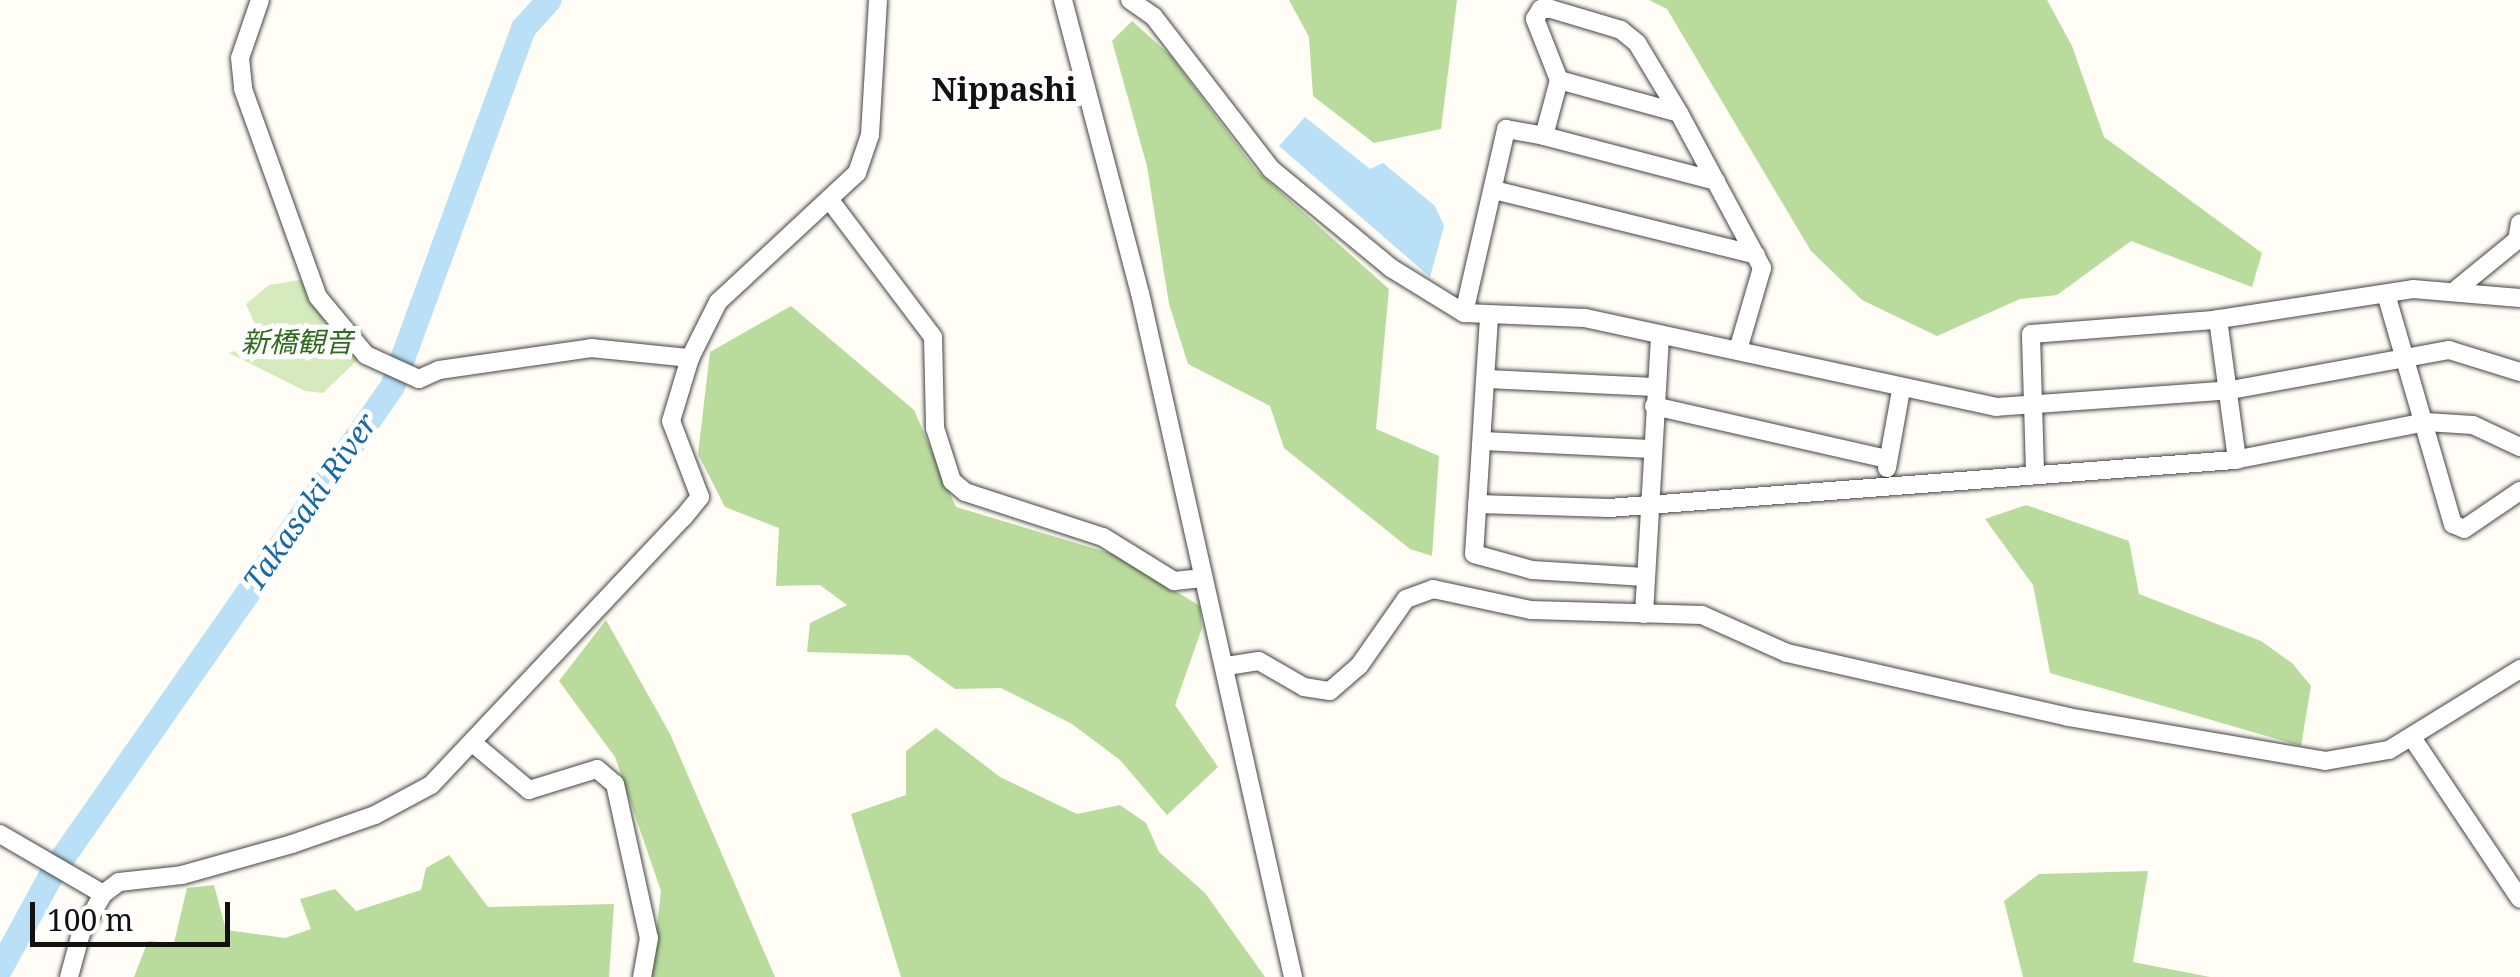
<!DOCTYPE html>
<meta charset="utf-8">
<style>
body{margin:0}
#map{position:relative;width:2520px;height:977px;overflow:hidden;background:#fffdf5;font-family:"Noto Serif","Noto Sans JP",serif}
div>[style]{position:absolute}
.green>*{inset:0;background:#d5ebbd}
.forest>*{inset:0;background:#b9dc9c}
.water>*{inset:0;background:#b9e0f7}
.river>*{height:25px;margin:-12.5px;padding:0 12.5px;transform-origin:12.5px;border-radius:12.5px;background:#b9e0f7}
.roads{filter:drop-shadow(0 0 2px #444) drop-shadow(0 0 2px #444)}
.minor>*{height:18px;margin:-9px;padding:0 9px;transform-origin:9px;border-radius:9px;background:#fff}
span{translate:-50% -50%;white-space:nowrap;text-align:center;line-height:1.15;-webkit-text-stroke:10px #fff;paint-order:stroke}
.park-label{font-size:28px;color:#2f6b1f;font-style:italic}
.water-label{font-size:30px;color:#1768a6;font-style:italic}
.quarter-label{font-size:32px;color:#111;font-weight:700}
.scale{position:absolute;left:30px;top:902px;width:200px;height:45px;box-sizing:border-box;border:5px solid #111;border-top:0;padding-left:12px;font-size:30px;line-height:35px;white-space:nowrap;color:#111;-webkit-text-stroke:8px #fff;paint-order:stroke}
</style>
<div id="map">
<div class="green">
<div style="clip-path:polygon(306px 279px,363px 355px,323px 393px,305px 391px,229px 353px,251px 346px,258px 331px,246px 304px,269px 285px)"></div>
</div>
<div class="forest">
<div style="clip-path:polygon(1289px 0,1457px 0,1441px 129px,1374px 143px,1313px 96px,1309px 37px)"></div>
<div style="clip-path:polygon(1649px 0,2047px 0,2072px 46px,2104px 137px,2262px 253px,2252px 287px,2131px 241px,2057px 295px,2020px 299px,1937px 336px,1862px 300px,1811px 251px,1667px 9px)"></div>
<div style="clip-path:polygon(1132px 21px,1170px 55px,1256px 170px,1389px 289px,1376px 429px,1439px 456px,1432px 556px,1410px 549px,1284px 448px,1270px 406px,1188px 364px,1169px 304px,1147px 166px,1112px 41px)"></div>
<div style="clip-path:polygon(791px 306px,914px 410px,956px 507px,1116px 555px,1200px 606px,1202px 628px,1175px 705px,1218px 767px,1167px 815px,1120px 760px,1072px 724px,1001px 688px,955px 689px,908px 655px,807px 652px,810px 623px,847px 605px,820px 585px,776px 586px,779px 528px,725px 507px,698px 454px,710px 352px)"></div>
<div style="clip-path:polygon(2026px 505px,2129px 541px,2139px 594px,2261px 641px,2292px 663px,2311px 686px,2301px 746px,2050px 673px,2033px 585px,1985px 519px)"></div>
<div style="clip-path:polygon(606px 620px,670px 734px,775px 977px,651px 977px,661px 891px,615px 757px,559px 681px)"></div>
<div style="clip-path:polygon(936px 728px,1000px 777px,1077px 814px,1120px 805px,1146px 823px,1159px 852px,1205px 893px,1265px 977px,901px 977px,851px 814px,906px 795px,906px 751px)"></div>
<div style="clip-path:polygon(449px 855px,488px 907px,614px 904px,609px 977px,134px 977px,148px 941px,174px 943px,187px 888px,214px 885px,226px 930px,285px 938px,311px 929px,300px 899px,335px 889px,356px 911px,421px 890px,426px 868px)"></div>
<div style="clip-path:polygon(2148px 871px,2133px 962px,2210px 977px,2023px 977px,2004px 901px,2039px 874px)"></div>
</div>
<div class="water">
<div style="clip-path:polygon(1305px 117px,1370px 169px,1383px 163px,1435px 206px,1444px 226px,1430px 277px,1279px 146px)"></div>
</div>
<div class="river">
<div style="left:0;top:968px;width:113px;rotate:-61.4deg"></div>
<div style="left:54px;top:869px;width:590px;rotate:-55.02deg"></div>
<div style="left:392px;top:386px;width:381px;rotate:-69.9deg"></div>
<div style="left:523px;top:28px;width:38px;rotate:-48deg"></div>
</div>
<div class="roads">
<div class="minor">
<div style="left:260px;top:0;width:61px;rotate:109deg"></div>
<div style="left:240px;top:58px;width:31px;rotate:84deg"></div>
<div style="left:243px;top:89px;width:221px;rotate:70.2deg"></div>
<div style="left:318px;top:297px;width:75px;rotate:50.4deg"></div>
<div style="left:366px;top:355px;width:58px;rotate:24.4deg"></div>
<div style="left:419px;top:379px;width:22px;rotate:-24deg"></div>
<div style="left:439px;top:370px;width:154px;rotate:-8.2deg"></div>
<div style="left:591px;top:348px;width:100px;rotate:5.8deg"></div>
<div style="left:1063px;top:0;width:303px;rotate:75.3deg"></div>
<div style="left:1140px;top:293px;width:701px;rotate:77.39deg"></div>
<div style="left:1130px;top:0;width:29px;rotate:35deg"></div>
<div style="left:1154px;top:17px;width:192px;rotate:52.4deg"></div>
<div style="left:1271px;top:169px;width:156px;rotate:39.5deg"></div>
<div style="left:1391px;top:268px;width:86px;rotate:31.7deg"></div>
<div style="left:1464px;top:313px;width:121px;rotate:2.4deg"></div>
<div style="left:1585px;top:318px;width:421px;rotate:12.2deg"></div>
<div style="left:1996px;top:407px;width:236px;rotate:-4.1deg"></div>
<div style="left:2231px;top:390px;width:222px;rotate:-10.4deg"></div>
<div style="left:2449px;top:350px;width:74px;rotate:17.2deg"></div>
<div style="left:1559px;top:80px;width:124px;rotate:15.4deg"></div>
<div style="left:1544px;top:136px;width:178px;rotate:14.7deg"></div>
<div style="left:1494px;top:190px;width:270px;rotate:13.9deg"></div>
<div style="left:829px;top:199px;width:173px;rotate:53deg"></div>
<div style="left:933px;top:337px;width:91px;rotate:88.7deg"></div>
<div style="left:935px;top:428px;width:56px;rotate:72.2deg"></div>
<div style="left:952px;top:481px;width:17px;rotate:40deg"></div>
<div style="left:965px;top:492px;width:145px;rotate:18.1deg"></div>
<div style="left:1103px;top:537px;width:84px;rotate:31.8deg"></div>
<div style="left:1174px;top:581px;width:29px;rotate:-6deg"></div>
<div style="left:2457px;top:289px;width:77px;rotate:-39.2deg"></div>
<div style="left:2517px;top:240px;width:17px;rotate:-80deg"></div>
<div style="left:2386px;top:294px;width:240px;rotate:73.8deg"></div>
<div style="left:2453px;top:524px;width:12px;rotate:24deg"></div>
<div style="left:2464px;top:529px;width:68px;rotate:-34.2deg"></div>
<div style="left:1464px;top:313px;width:189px;rotate:-77.1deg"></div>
<div style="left:1506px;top:129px;width:39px;rotate:10deg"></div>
<div style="left:1544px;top:136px;width:58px;rotate:-75deg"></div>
<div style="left:1559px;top:80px;width:66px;rotate:-111.5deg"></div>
<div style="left:1535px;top:19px;width:12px;rotate:-59deg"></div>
<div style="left:1541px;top:9px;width:10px"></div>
<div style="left:1551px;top:9px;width:73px;rotate:16.7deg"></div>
<div style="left:1621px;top:30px;width:21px;rotate:39deg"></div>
<div style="left:1637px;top:43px;width:82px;rotate:59deg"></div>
<div style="left:1679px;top:113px;width:176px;rotate:61.8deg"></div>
<div style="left:1762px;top:268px;width:85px;rotate:106.3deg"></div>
<div style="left:1489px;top:317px;width:237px;rotate:93.6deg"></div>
<div style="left:1474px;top:554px;width:60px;rotate:15.4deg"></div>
<div style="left:1532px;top:570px;width:113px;rotate:3.5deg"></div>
<div style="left:2218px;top:319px;width:142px;rotate:82.3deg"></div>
<div style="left:1486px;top:379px;width:170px;rotate:2.7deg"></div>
<div style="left:1654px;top:406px;width:240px;rotate:12.8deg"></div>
<div style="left:1483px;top:441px;width:168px;rotate:2.7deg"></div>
<div style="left:1887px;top:468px;width:79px;rotate:-79.8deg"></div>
<div style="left:2035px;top:471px;width:137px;rotate:-91.7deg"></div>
<div style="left:2031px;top:334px;width:183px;rotate:-4.4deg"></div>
<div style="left:2213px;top:320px;width:202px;rotate:-8.8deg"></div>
<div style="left:2413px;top:289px;width:107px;rotate:4.8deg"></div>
<div style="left:1477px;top:504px;width:132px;rotate:1.7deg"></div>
<div style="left:1609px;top:508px;width:627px;rotate:-4.39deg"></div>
<div style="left:2234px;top:460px;width:196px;rotate:-11.2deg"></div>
<div style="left:2426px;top:422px;width:47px;rotate:3.7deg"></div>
<div style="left:2473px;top:425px;width:52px;rotate:25.1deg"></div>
<div style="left:1644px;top:614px;width:280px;rotate:-86.7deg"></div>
<div style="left:1227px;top:666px;width:32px;rotate:-9deg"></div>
<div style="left:1259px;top:661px;width:52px;rotate:30deg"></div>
<div style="left:1304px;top:687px;width:26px;rotate:9deg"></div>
<div style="left:1330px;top:691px;width:38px;rotate:-41deg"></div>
<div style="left:1359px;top:666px;width:82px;rotate:-55deg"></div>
<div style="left:1406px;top:599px;width:29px;rotate:-20deg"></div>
<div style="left:1433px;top:589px;width:100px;rotate:12.1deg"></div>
<div style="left:1531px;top:610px;width:171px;rotate:1.7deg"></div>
<div style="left:1702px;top:615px;width:93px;rotate:24.1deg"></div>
<div style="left:1787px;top:653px;width:288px;rotate:12.8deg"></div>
<div style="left:2068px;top:717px;width:261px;rotate:9.7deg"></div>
<div style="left:2325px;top:761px;width:65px;rotate:-9.8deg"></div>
<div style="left:2389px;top:750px;width:154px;rotate:-31.7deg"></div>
<div style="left:2413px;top:739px;width:192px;rotate:56.2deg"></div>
<div style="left:474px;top:744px;width:72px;rotate:39.9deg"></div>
<div style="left:529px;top:790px;width:71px;rotate:-17.2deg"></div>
<div style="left:597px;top:769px;width:23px;rotate:40deg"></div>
<div style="left:615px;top:784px;width:158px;rotate:77.6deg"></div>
<div style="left:649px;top:938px;width:40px;rotate:100deg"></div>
<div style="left:0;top:834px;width:119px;rotate:30.2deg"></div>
<div style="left:69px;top:977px;width:46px;rotate:-74.7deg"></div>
<div style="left:81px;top:933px;width:45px;rotate:-60.6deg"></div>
<div style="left:103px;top:894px;width:20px;rotate:-37deg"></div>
<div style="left:119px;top:882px;width:63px;rotate:-6.3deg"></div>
<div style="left:182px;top:875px;width:114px;rotate:-15.7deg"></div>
<div style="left:292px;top:844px;width:88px;rotate:-19.3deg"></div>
<div style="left:375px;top:815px;width:64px;rotate:-28.2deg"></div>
<div style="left:431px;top:785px;width:367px;rotate:-46.7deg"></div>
<div style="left:683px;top:518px;width:27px;rotate:-51deg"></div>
<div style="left:700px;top:497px;width:81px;rotate:-110.9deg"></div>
<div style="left:671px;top:421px;width:66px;rotate:-73.2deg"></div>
<div style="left:690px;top:358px;width:63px;rotate:-63.4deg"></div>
<div style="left:718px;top:302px;width:190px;rotate:-42.9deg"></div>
<div style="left:857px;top:173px;width:40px;rotate:-71.1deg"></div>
<div style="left:870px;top:135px;width:135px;rotate:-86.6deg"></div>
</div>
</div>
<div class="park-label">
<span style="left:297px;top:341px">新橋観音</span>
</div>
<div class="water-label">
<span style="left:310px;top:502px;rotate:-55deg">Takasaki River</span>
</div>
<div class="quarter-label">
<span style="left:1004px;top:89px">Nippashi</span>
</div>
<div class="scale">100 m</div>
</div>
